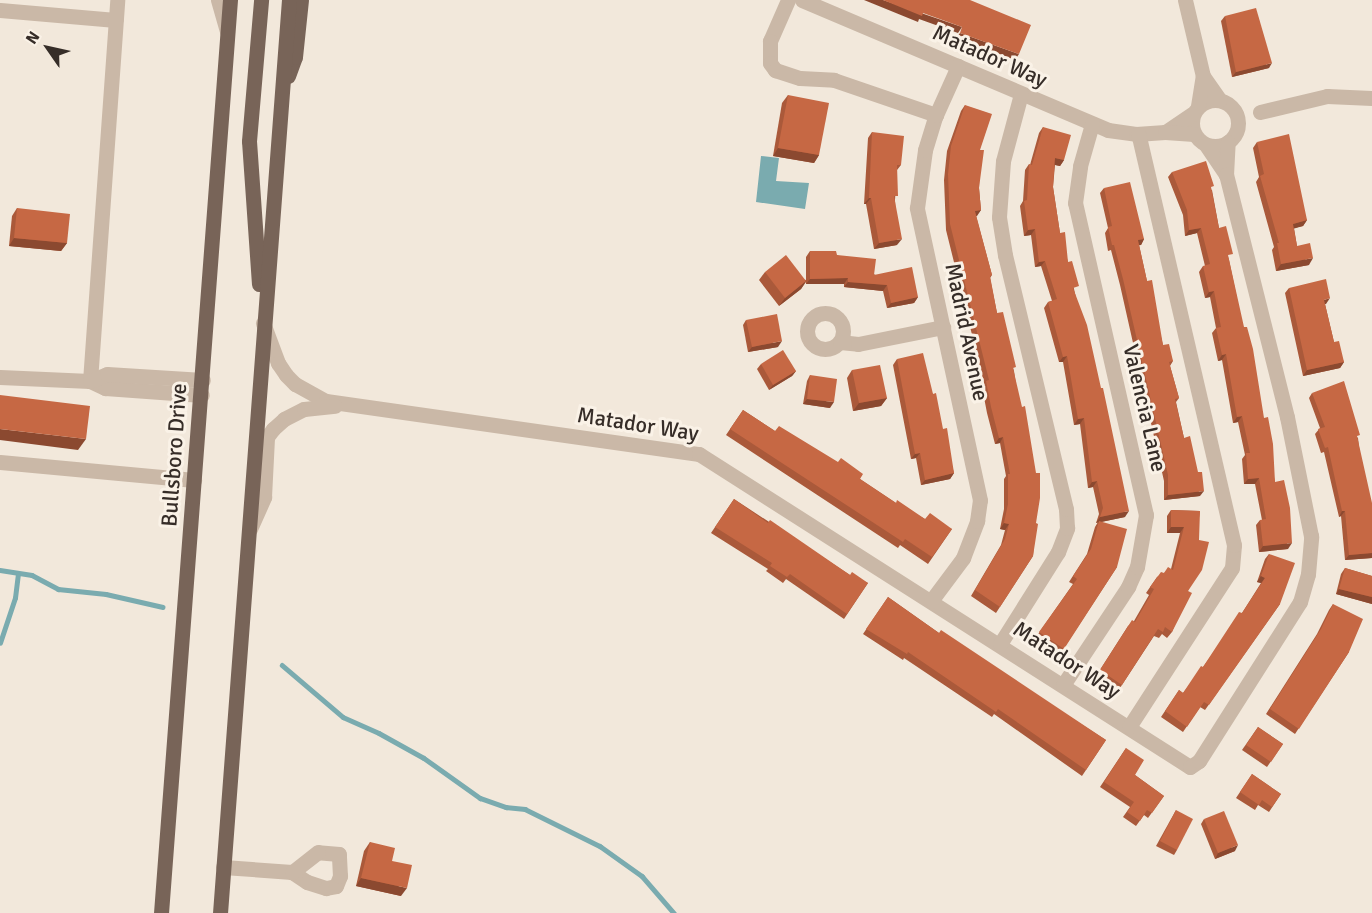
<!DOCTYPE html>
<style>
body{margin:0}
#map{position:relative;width:1372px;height:913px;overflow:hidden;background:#f2e8db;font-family:Signika,sans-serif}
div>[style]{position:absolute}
.water>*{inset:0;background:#7aabaf}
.stream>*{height:4.5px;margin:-2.25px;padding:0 2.25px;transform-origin:2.25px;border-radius:2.25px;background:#7aabaf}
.minor>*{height:15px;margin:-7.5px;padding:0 7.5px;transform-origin:7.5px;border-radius:7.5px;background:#cab8a7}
.minor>.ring{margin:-7.5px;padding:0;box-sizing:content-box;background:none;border:15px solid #cab8a7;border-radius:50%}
.major>*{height:15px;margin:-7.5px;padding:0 7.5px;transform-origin:7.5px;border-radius:7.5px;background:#786458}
.wall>*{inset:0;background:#aa593a}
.shaded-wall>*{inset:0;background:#8b4930}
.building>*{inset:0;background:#c66844}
span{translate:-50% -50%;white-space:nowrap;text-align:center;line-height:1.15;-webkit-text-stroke:6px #faf2e7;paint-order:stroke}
.street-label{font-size:22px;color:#362d28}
.north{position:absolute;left:18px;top:18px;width:60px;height:60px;-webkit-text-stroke:4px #faf2e7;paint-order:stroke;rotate:304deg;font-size:16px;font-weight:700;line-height:24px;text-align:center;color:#362d28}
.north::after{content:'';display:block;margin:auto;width:21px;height:27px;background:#362d28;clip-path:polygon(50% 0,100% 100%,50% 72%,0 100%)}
</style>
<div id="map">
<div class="water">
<div style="clip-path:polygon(761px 156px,779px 158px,776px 181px,809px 183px,805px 209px,756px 202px)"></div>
</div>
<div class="stream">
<div style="left:0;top:570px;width:32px;rotate:9deg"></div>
<div style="left:32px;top:575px;width:30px;rotate:28deg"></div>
<div style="left:58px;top:589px;width:48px;rotate:5.9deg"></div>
<div style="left:106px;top:594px;width:58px;rotate:12.8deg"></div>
<div style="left:0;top:643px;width:47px;rotate:-71.6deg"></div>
<div style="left:15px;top:598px;width:23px;rotate:-83deg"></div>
<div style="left:282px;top:665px;width:80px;rotate:40.4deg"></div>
<div style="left:343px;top:717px;width:39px;rotate:24deg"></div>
<div style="left:379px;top:733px;width:51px;rotate:29.1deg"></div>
<div style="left:424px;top:758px;width:69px;rotate:35.5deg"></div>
<div style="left:480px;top:798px;width:28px;rotate:19deg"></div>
<div style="left:506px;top:807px;width:19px;rotate:6deg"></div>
<div style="left:525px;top:809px;width:84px;rotate:26.3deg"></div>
<div style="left:600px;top:846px;width:52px;rotate:35.5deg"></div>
<div style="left:642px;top:876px;width:49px;rotate:49.1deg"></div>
</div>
<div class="minor">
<div style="left:218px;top:0;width:33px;rotate:74deg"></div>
<div style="left:788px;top:0;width:45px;rotate:113.7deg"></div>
<div style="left:770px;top:41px;width:22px;rotate:90deg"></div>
<div style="left:770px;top:63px;width:9px;rotate:54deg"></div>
<div style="left:775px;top:70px;width:26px;rotate:18deg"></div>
<div style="left:800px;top:78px;width:34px;rotate:3deg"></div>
<div style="left:834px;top:80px;width:108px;rotate:18.9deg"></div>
<div style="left:802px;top:0;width:332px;rotate:23deg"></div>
<div style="left:1108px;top:130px;width:28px;rotate:8deg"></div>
<div style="left:1136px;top:134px;width:29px;rotate:-4deg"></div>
<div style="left:1185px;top:0;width:78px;rotate:76.7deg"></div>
<div style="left:0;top:10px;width:116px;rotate:4.9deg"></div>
<div class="ring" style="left:1192px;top:100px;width:31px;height:31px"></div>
<div style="left:1198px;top:106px;width:30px;rotate:-81deg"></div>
<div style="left:1203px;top:76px;width:29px;rotate:55deg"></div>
<div style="left:1260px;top:112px;width:69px;rotate:-13.4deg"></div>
<div style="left:1327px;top:96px;width:45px;rotate:2.5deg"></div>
<div style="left:1192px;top:114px;width:32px;rotate:146deg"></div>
<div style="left:1165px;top:132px;width:29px;rotate:4deg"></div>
<div style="left:1206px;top:145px;width:36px;rotate:56deg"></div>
<div style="left:1226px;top:175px;width:33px;rotate:-87deg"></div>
<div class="ring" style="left:807px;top:313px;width:21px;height:21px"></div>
<div style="left:263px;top:323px;width:43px;rotate:69.4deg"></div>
<div style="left:278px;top:363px;width:14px;rotate:56deg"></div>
<div style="left:286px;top:375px;width:13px;rotate:45deg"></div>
<div style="left:295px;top:384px;width:35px;rotate:29deg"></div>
<div style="left:326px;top:401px;width:377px;rotate:8.1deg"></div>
<div style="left:699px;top:454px;width:582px;rotate:32.52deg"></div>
<div style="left:1190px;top:767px;width:11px;rotate:-34deg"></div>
<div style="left:1199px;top:761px;width:188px;rotate:-57.6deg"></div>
<div style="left:1300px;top:602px;width:29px;rotate:-74deg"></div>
<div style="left:1308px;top:574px;width:38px;rotate:-85deg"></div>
<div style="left:1311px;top:536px;width:121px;rotate:-101.4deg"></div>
<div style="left:1287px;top:417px;width:250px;rotate:-104.1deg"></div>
<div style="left:840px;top:342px;width:18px;rotate:6deg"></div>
<div style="left:858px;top:344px;width:87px;rotate:-11.3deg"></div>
<div style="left:0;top:377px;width:90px;rotate:2.5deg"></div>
<div style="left:90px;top:381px;width:17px;rotate:25deg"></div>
<div style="left:105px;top:388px;width:97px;rotate:4.1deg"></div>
<div style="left:90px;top:381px;width:382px;rotate:-85.9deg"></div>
<div style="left:90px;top:381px;width:18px;rotate:-22deg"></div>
<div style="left:107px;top:374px;width:96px;rotate:3.6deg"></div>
<div style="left:0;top:462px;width:195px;rotate:5.3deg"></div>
<div style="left:250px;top:529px;width:35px;rotate:-66deg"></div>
<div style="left:264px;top:497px;width:60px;rotate:-87.1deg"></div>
<div style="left:267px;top:437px;width:10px;rotate:-53deg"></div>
<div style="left:273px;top:429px;width:15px;rotate:-42deg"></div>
<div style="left:284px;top:419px;width:22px;rotate:-27deg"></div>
<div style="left:304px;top:409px;width:31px;rotate:-6deg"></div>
<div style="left:931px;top:601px;width:54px;rotate:-53.3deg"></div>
<div style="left:963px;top:558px;width:40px;rotate:-69deg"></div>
<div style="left:977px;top:521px;width:21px;rotate:-82deg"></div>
<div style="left:980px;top:500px;width:299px;rotate:-102.2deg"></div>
<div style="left:917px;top:208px;width:59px;rotate:-82.1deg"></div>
<div style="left:925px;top:150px;width:37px;rotate:-73deg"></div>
<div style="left:936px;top:115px;width:54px;rotate:-65.8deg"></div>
<div style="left:1000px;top:644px;width:109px;rotate:-57.8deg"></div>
<div style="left:1058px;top:552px;width:26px;rotate:-69deg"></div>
<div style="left:1067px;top:528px;width:19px;rotate:-93deg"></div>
<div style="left:1066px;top:509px;width:261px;rotate:-103.5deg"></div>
<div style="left:1005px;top:255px;width:38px;rotate:-99deg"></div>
<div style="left:999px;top:217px;width:56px;rotate:-85.9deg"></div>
<div style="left:1003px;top:161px;width:69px;rotate:-75deg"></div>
<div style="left:1063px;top:685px;width:118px;rotate:-56.4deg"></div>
<div style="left:1128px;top:587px;width:22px;rotate:-66deg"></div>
<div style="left:1137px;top:567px;width:53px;rotate:-80.2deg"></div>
<div style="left:1146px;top:515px;width:320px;rotate:-102.8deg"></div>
<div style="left:1075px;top:203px;width:37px;rotate:-82deg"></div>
<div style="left:1080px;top:166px;width:44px;rotate:-74.1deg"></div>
<div style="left:1129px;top:727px;width:189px;rotate:-57.1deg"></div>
<div style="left:1232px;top:568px;width:23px;rotate:-85deg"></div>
<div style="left:1234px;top:545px;width:422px;rotate:-103.1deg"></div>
<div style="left:223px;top:867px;width:69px;rotate:4.1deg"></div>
<div style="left:292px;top:872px;width:18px;rotate:34deg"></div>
<div style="left:307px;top:882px;width:20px;rotate:18deg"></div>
<div style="left:326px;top:888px;width:10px;rotate:-11deg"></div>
<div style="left:336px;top:886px;width:11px;rotate:-68deg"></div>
<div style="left:340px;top:876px;width:22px;rotate:-93deg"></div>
<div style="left:339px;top:854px;width:21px;rotate:-175deg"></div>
<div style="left:318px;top:852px;width:33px;rotate:142deg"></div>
</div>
<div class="major">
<div style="left:288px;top:76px;width:20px;rotate:-70deg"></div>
<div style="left:295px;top:57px;width:57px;rotate:-84deg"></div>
<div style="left:259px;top:284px;width:143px;rotate:-94deg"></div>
<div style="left:249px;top:141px;width:142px;rotate:-85.1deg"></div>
<div style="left:161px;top:913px;width:916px;rotate:-85.68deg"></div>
<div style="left:220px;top:913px;width:916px;rotate:-85.68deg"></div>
</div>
<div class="wall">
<div style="clip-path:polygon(1225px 16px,1269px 68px,1232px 77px,1221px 21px)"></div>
<div style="clip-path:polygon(788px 95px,819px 155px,814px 163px,773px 156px,782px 103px)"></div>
<div style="clip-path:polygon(965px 105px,980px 150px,979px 188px,981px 210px,976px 216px,992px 275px,990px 278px,997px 313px,1014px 371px,1036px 523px,1033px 556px,996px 613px,971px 596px,1001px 545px,1005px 530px,1000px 529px,1004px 509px,1004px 479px,1006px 476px,1000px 443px,995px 444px,987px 413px,982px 387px,984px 383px,946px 230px,944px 180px,947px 151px,961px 111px)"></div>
<div style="clip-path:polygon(1043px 127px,1064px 160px,1060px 166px,1055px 165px,1053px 187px,1060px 233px,1068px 262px,1125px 517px,1101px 522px,1117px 567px,1060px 654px,1036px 637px,1073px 584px,1069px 582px,1087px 554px,1095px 527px,1098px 522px,1096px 523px,1099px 514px,1093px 487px,1088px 488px,1080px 424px,1074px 425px,1063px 362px,1059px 362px,1044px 308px,1048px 302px,1052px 301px,1041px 266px,1035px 267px,1031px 235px,1024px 236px,1020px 206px,1023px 201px,1025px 170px,1029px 164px,1030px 165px,1039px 133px)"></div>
<div style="clip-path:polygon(872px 132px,901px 165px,897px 170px,895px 200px,897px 245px,874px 249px,866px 204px,864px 204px,868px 138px)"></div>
<div style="clip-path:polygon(1257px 142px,1307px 220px,1303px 226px,1294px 228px,1297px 246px,1309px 265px,1276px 271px,1272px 250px,1274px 247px,1256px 182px,1259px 177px,1253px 148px)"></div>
<div style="clip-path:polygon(1172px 172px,1212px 190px,1219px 228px,1229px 260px,1275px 482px,1288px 549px,1259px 552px,1256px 525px,1260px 520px,1262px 520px,1255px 484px,1244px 484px,1242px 459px,1245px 455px,1238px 422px,1233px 423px,1222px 360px,1218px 361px,1212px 333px,1216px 328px,1210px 297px,1205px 298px,1199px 272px,1203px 266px,1205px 266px,1197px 233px,1185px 236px,1183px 215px,1168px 177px)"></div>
<div style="clip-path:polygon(1104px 188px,1144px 239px,1141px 245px,1139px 245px,1147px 281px,1163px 345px,1173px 361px,1170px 366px,1179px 398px,1176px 402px,1184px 438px,1200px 496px,1164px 500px,1164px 481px,1120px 285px,1111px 250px,1108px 251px,1105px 233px,1108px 228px,1100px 193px)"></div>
<div style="clip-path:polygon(17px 208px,67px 243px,61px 251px,9px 246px,12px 216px)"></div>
<div style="clip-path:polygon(810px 251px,837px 255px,918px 297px,914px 303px,887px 308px,883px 291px,844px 287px,844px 284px,806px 284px,806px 282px,801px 289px,779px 306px,759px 280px,765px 272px,806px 280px,806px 257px)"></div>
<div style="clip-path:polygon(1289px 288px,1326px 304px,1325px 304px,1334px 342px,1344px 362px,1340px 368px,1303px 376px,1285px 293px)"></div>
<div style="clip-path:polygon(746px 320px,778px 347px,748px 352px,743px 325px)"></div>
<div style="clip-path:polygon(897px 359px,933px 394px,954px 473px,950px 479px,921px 485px,916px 458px,911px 459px,893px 365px)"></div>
<div style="clip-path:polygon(761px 364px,796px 371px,792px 376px,769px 390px,757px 369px)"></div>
<div style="clip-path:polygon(852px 370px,887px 398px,881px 406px,853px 411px,847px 378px)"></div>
<div style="clip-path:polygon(810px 375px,830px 408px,803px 404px,807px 381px)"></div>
<div style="clip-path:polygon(1312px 393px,1358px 438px,1372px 558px,1345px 560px,1341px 516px,1339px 517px,1324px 452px,1321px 453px,1315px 434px,1320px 428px,1309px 398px)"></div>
<div style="clip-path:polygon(743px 410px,775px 431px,860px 479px,896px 503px,925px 519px,952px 529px,928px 564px,900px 545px,898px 548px,726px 435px)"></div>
<div style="clip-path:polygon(734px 499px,850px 575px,868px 583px,844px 619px,786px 579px,783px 583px,766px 571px,768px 569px,711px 533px)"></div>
<div style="clip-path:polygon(1171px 510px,1200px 511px,1188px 591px,1172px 632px,1167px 638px,1162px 634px,1159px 638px,1154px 636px,1118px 691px,1096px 676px,1128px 626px,1134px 621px,1149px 595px,1146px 593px,1157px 577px,1171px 569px,1180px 533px,1167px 533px,1167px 516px)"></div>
<div style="clip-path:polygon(1269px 554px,1280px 604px,1205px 710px,1200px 707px,1183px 732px,1161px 717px,1179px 690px,1183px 693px,1203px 667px,1242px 613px,1261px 583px,1257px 582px,1265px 559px)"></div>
<div style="clip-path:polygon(1345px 568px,1372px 576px,1372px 604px,1336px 594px,1341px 574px)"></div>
<div style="clip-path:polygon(888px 597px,939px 633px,1106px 740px,1082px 776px,994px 714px,992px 717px,904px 658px,903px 660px,863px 634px)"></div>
<div style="clip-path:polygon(1333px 604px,1349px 652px,1295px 734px,1266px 714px,1317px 634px,1329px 610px)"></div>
<div style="clip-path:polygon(1258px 727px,1283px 744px,1267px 767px,1242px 750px)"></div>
<div style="clip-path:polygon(1126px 748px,1135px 775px,1164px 796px,1148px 818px,1144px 815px,1136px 826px,1123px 817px,1130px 807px,1100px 787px)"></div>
<div style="clip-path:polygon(1252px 774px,1281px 794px,1269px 812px,1258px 805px,1255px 810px,1236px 798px)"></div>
<div style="clip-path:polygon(1176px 810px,1177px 850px,1174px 855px,1156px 846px)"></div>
<div style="clip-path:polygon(1204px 819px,1235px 851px,1215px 859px,1201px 824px)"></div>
<div style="clip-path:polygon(370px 842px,392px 861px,401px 896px,356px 886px,364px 851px)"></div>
</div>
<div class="shaded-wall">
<div style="clip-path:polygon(864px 0,883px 0,962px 27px,958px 33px,919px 19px,918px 22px)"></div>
<div style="clip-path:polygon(960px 33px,1019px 54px,1015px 60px,956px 38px)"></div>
<div style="clip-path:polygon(1272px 63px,1269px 68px,1232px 77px,1236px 72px)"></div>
<div style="clip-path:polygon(778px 148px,819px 155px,814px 163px,773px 156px)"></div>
<div style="clip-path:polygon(1055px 158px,1064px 160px,1060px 166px,1051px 164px)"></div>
<div style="clip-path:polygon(869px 198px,871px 198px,866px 204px,864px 204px)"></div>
<div style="clip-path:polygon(981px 210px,977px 216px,971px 217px,975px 211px)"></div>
<div style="clip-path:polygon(1307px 220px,1303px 226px,1289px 230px,1293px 224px)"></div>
<div style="clip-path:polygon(1201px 228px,1197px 233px,1185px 236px,1189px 230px)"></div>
<div style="clip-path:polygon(1035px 229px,1031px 235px,1024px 236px,1028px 230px)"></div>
<div style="clip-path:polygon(14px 238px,67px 243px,61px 251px,9px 246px)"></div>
<div style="clip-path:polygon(902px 239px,897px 245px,874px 249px,879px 243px)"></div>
<div style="clip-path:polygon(1144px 239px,1141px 245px,1134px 246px,1138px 240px)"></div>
<div style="clip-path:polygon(1313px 258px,1309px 265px,1276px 271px,1281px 264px)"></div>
<div style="clip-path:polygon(1045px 261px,1041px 266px,1035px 267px,1039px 262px)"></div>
<div style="clip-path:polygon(848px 278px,844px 284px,806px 284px,810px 279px)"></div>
<div style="clip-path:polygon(806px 281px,801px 289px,779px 306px,785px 298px)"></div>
<div style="clip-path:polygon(848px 282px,887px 285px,883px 291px,844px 287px)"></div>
<div style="clip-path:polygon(1214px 291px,1210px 297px,1205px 298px,1209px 292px)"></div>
<div style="clip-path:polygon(918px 297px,914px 303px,887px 308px,891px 303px)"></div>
<div style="clip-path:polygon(1330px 298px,1326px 304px,1320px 305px,1324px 300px)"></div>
<div style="clip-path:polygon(782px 341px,778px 347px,748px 352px,752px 347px)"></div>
<div style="clip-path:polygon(1226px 354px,1222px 360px,1218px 361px,1222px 355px)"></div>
<div style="clip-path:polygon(1067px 356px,1063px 362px,1059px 362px,1063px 357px)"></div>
<div style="clip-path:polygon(1344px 362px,1340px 368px,1303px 376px,1307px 370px)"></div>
<div style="clip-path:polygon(796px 371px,792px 376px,769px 390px,773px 385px)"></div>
<div style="clip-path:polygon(887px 398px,881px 406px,853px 411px,859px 403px)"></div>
<div style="clip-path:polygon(807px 399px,834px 402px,830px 408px,803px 404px)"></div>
<div style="clip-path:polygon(1242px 416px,1238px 422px,1233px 423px,1237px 417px)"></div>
<div style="clip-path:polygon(1084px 418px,1080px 424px,1074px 425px,1078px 419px)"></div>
<div style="clip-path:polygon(0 429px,86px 439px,78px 450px,0 440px)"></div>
<div style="clip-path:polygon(1003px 437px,1000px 443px,995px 444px,999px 438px)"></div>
<div style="clip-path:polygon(920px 453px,916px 458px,911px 459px,915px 454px)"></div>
<div style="clip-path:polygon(954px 473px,950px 479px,921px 485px,925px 480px)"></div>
<div style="clip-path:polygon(1259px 478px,1255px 484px,1244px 484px,1248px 479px)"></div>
<div style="clip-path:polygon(1097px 481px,1093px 487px,1088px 488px,1092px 482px)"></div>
<div style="clip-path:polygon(1204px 491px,1200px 496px,1164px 500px,1168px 495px)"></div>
<div style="clip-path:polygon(1129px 511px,1125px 517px,1096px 523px,1100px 517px)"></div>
<div style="clip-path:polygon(1342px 511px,1345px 511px,1341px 516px,1339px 517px)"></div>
<div style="clip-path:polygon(1004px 523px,1009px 524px,1005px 530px,1000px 529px)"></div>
<div style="clip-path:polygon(1171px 527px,1184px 527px,1180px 533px,1167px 533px)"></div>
<div style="clip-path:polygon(1292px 543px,1288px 549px,1259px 552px,1263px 546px)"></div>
<div style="clip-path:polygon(1372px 553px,1372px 558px,1345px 560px,1349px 555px)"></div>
<div style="clip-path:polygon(1261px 576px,1265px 578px,1261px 583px,1257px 582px)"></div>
<div style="clip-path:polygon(1339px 589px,1372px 597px,1372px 604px,1336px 594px)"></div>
<div style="clip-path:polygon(1238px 845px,1235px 851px,1215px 859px,1218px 853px)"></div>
<div style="clip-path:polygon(361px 878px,407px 888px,401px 896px,356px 886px)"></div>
</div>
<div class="building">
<div style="clip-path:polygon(883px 0,970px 0,1031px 25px,1019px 54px,960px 33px,962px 27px,923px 13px,922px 16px)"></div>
<div style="clip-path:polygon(1256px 8px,1272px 63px,1236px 72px,1225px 16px)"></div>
<div style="clip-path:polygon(788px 95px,829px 103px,819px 155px,778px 148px)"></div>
<div style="clip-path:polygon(965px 105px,992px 114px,980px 150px,984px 150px,979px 188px,981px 210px,975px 211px,992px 275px,990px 276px,997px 313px,1003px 312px,1016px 367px,1013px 368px,1022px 407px,1025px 406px,1036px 473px,1040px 473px,1040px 498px,1036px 523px,1038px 524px,1033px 556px,1000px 607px,975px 590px,1005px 539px,1009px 524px,1004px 523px,1008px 504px,1008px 474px,1010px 474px,1003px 437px,999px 438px,991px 407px,986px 381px,989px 380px,950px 224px,948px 174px,951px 146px)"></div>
<div style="clip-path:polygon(1043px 127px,1071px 135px,1064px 160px,1055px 158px,1053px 187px,1060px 233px,1065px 232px,1068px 262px,1072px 261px,1079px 286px,1073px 288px,1087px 325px,1101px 388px,1103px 388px,1129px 511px,1100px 517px,1103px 508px,1097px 481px,1092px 482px,1084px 418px,1078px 419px,1067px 356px,1063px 357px,1048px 302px,1057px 299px,1045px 261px,1039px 262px,1035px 229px,1028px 230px,1024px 201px,1027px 200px,1029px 164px,1032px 165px)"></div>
<div style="clip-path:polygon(872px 132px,904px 136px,901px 165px,897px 165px,898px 196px,894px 196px,902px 239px,879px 243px,871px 198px,869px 198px)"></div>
<div style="clip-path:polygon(1289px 134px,1307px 220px,1293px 224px,1297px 246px,1310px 243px,1313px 258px,1281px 264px,1277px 243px,1279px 243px,1260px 176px,1264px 174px,1257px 142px)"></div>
<div style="clip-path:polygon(1206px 161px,1214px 186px,1211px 187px,1219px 228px,1226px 226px,1233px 254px,1228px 255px,1244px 327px,1247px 327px,1253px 349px,1264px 418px,1268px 417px,1273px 444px,1275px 482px,1284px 480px,1290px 508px,1292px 543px,1263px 546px,1260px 520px,1266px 519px,1259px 478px,1248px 479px,1246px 453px,1250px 453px,1242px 416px,1237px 417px,1226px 354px,1222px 355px,1216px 328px,1221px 327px,1214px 291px,1209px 292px,1203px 266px,1210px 264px,1201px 228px,1189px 230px,1187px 210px,1172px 172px)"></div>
<div style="clip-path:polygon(1130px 182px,1144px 239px,1138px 240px,1147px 281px,1152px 280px,1163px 345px,1169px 344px,1173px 361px,1169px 362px,1179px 398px,1175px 399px,1184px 438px,1190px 436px,1198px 472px,1202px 472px,1204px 491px,1168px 495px,1168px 475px,1123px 279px,1114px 245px,1112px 245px,1108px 227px,1112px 226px,1104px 188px)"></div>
<div style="clip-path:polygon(17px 208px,70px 214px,67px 243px,14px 238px)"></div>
<div style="clip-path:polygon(810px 251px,836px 251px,837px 255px,876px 259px,874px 275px,912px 267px,918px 297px,891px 303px,887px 285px,848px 282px,848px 278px,810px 279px)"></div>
<div style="clip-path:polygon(786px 255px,806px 281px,785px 298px,765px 272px)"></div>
<div style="clip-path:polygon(1326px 279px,1330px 298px,1324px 300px,1334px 342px,1339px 341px,1344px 362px,1307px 370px,1289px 288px)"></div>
<div style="clip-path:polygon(777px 314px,782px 341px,752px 347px,746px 320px)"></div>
<div style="clip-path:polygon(783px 350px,796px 371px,773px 385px,761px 364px)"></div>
<div style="clip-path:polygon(923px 353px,933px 394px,936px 393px,943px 429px,947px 428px,954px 473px,925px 480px,920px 453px,915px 454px,897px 359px)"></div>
<div style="clip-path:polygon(880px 365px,887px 398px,859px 403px,852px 370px)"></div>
<div style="clip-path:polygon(810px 375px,837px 379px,834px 402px,807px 399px)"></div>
<div style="clip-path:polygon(1344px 381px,1360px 435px,1357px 436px,1372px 503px,1372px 553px,1349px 555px,1345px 511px,1342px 511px,1328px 447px,1325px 448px,1318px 429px,1325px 427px,1312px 393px)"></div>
<div style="clip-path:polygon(0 395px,90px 406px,86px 439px,0 429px)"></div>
<div style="clip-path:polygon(743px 410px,775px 431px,779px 426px,838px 462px,841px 458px,863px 474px,860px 479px,896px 503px,897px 500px,925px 519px,930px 513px,952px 529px,932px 557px,905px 539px,903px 542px,730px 429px)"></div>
<div style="clip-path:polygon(734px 499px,768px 523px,770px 520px,850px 575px,852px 572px,868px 583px,847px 614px,790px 574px,787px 577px,770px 566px,772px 563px,715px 527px)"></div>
<div style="clip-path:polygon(1171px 510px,1200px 511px,1199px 540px,1209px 542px,1202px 570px,1188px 591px,1192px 593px,1172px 632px,1165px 627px,1163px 632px,1158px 629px,1122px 685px,1100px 670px,1132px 620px,1135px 622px,1154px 589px,1150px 587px,1161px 572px,1164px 573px,1168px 567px,1173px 570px,1184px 527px,1171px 527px)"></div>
<div style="clip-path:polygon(1099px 521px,1127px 529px,1117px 567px,1064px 649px,1039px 632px,1077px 579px,1073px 576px,1091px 549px)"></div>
<div style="clip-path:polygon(1269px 554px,1295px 563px,1280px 604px,1209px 705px,1204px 702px,1187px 727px,1165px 711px,1179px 690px,1183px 693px,1201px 666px,1203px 667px,1239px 612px,1242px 613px,1265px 578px,1261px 576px)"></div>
<div style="clip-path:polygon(1345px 568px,1372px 576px,1372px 597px,1339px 589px)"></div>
<div style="clip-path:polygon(888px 597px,939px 633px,941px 630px,1106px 740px,1086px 770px,998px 709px,996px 712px,908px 652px,907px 654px,866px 629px)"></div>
<div style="clip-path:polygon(1333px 604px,1363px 619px,1349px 652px,1299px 729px,1270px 709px,1321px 629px)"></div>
<div style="clip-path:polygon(1258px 727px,1283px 744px,1271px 762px,1246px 745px)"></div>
<div style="clip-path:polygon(1126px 748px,1144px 760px,1135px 775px,1164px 796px,1152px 813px,1147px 810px,1140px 821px,1127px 812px,1134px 802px,1104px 782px)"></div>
<div style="clip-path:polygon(1252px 774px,1281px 794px,1272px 807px,1262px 800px,1259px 805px,1240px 792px)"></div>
<div style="clip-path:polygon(1176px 810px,1193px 819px,1177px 850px,1160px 841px)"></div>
<div style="clip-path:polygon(1224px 811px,1238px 845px,1218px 853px,1204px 819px)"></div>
<div style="clip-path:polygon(370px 842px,395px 848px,392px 861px,412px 865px,407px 888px,361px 878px)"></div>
</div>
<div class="street-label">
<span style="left:990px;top:56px;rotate:24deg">Matador Way</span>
<span style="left:967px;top:332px;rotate:78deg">Madrid Avenue</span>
<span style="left:1145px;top:408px;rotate:77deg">Valencia Lane</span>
<span style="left:638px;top:424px;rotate:9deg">Matador Way</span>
<span style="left:174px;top:455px;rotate:-86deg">Bullsboro Drive</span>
<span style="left:1067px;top:660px;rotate:33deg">Matador Way</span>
</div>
<div class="north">N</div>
</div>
